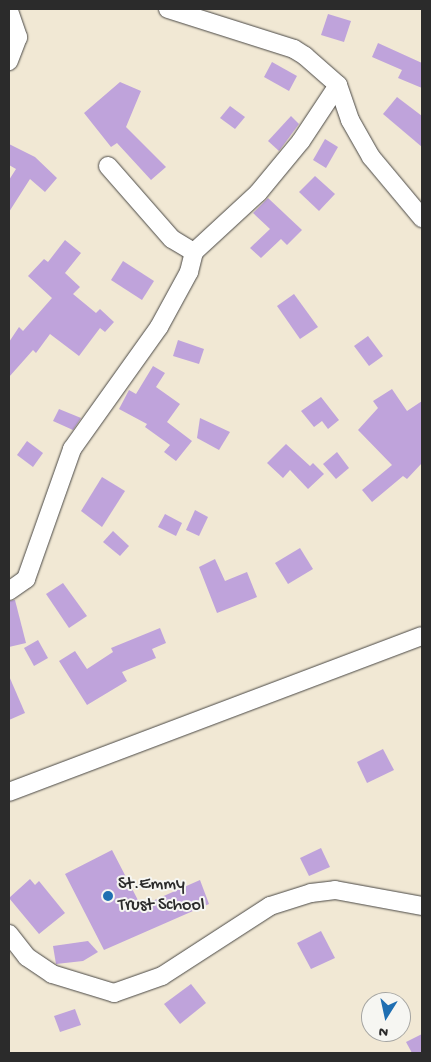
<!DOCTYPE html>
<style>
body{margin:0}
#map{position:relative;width:431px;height:1062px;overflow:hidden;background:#f1e8d4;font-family:"Gochi Hand",sans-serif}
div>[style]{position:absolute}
.building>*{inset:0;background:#bfa3db}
.roads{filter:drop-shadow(0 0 1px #494744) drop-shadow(0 0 1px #494744)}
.minor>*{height:18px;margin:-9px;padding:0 9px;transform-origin:9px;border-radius:9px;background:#fff}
.dots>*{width:14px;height:14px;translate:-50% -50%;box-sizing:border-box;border:2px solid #f6f6f2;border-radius:50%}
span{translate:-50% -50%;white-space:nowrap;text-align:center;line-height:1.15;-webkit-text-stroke:4px #f6f6f2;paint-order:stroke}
.poi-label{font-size:18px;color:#2b2b2b}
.left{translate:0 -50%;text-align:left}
.frame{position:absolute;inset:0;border:10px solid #2b2b2b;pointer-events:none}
.north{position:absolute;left:361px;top:992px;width:50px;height:50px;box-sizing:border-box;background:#f6f6f2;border:1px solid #a5a5a2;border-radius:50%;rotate:190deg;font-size:14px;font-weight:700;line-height:20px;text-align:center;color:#2b2b2b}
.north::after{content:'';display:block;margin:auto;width:18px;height:22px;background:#1f6fb2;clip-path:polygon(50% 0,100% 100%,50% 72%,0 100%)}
</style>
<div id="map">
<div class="building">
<div style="clip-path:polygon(328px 14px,351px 21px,344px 42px,321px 35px)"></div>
<div style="clip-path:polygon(378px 43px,422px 63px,422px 88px,398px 78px,402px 70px,372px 57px)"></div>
<div style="clip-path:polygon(272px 62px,297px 76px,289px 91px,264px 77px)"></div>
<div style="clip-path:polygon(120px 82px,141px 91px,126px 127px,166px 167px,151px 180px,117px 143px,111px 147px,84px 113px)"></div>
<div style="clip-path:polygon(397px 97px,422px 116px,422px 147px,383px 114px)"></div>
<div style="clip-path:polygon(230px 106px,245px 117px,235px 129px,220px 118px)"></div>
<div style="clip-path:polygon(291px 116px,299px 124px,279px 151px,268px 141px)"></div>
<div style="clip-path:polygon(325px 139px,338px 147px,326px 168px,313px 160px)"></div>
<div style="clip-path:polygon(9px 144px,35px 157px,57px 178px,45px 192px,30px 179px,9px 212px,9px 180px,16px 169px,9px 165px)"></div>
<div style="clip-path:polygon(315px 176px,335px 194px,319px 211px,299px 192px)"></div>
<div style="clip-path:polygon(268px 198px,302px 230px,287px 245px,281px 239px,261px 258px,250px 248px,270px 229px,253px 213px)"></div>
<div style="clip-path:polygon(65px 240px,81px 253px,65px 273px,80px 287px,73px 294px,96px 313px,100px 309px,114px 322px,105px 332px,100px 328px,79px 356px,50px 334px,36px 353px,33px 350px,9px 377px,9px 342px,19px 327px,23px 331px,52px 298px,28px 276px,44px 259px,48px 262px)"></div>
<div style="clip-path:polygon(123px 261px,154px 281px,142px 300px,111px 280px)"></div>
<div style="clip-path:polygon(294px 294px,318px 327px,300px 339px,277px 306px)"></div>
<div style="clip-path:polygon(368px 336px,383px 356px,369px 366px,354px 346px)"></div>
<div style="clip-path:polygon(178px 340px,204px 349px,199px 364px,173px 356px)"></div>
<div style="clip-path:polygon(153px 366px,165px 373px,156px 387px,180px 404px,167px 422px,192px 441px,176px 461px,164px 452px,170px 445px,145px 427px,147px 424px,119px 409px,129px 390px,136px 394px)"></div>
<div style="clip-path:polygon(392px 389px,407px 411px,422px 401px,422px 463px,407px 479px,403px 476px,372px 502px,362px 490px,392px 465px,358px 430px,378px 408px,373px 401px)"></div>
<div style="clip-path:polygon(321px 397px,339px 420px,328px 429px,322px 421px,314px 427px,301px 411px)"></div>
<div style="clip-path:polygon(59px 409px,81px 418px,73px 430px,53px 421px)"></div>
<div style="clip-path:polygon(200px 418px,230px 432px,219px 450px,197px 438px)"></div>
<div style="clip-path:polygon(27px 441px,43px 453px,33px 467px,17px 455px)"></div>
<div style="clip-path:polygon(286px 444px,310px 466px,313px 463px,324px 474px,308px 489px,290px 470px,283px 478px,267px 463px)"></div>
<div style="clip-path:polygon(337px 452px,349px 468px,336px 479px,323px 464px)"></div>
<div style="clip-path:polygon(102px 477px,125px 491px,102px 527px,81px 511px)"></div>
<div style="clip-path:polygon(195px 510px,208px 517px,199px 536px,186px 530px)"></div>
<div style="clip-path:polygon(165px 514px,182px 523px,176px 536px,158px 527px)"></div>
<div style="clip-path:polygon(113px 531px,129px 546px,120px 556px,103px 542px)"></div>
<div style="clip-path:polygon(300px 548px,313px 569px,288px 584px,275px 563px)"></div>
<div style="clip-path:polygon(215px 559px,225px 581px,247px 572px,257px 597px,217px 613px,199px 567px)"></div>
<div style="clip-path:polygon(63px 583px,87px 616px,69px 628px,46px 594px)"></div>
<div style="clip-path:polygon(15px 600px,26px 643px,9px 647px,9px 601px)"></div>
<div style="clip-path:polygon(160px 628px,166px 643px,152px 649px,156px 658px,122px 672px,127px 681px,87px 705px,59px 661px,75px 651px,87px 669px,113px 652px,111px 648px)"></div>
<div style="clip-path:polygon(38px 640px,48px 658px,34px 666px,24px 648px)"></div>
<div style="clip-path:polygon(9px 676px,25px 713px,9px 720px)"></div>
<div style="clip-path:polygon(383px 749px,394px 770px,367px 783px,357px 762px)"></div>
<div style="clip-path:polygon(321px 848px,330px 867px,309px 876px,300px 858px)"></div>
<div style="clip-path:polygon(112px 850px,141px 906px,200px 880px,209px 904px,104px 950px,65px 874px)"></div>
<div style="clip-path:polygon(30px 879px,35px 885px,39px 881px,65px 913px,39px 934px,9px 898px)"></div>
<div style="clip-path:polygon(321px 931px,335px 958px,311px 969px,297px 943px)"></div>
<div style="clip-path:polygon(88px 941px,98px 952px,83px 961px,56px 964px,53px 946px)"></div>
<div style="clip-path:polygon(191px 984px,206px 1003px,180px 1024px,164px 1004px)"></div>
<div style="clip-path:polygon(75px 1009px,81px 1025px,60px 1032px,54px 1016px)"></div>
<div style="clip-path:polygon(422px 1034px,422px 1053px,412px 1053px,406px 1042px)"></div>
</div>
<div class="roads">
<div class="minor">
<div style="left:168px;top:9px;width:132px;rotate:17.6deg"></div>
<div style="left:294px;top:49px;width:13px;rotate:32deg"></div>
<div style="left:305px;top:56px;width:44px;rotate:41.3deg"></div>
<div style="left:338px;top:85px;width:37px;rotate:71deg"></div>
<div style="left:350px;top:120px;width:43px;rotate:60.4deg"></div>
<div style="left:371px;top:157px;width:80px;rotate:50.1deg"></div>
<div style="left:9px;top:11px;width:28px;rotate:71deg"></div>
<div style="left:18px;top:37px;width:26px;rotate:111deg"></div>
<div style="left:108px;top:166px;width:97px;rotate:48.8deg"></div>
<div style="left:172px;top:239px;width:26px;rotate:31deg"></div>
<div style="left:9px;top:591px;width:21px;rotate:-35deg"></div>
<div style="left:26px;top:579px;width:138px;rotate:-70.5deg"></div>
<div style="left:72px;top:449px;width:150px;rotate:-54.5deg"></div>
<div style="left:159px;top:327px;width:63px;rotate:-61.4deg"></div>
<div style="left:189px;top:272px;width:21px;rotate:-76deg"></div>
<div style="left:194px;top:252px;width:87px;rotate:-42.7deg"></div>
<div style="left:258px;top:193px;width:67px;rotate:-50.4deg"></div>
<div style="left:301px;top:141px;width:67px;rotate:-56.5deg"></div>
<div style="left:9px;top:792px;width:441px;rotate:-20.7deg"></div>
<div style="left:9px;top:934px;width:29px;rotate:52deg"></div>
<div style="left:27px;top:957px;width:30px;rotate:34deg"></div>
<div style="left:52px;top:974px;width:65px;rotate:17deg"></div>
<div style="left:114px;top:993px;width:51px;rotate:-19.5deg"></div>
<div style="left:162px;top:976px;width:129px;rotate:-32.9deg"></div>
<div style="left:270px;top:906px;width:43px;rotate:-17.6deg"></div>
<div style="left:311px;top:893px;width:24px;rotate:-7deg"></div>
<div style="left:335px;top:890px;width:88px;rotate:10.4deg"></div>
</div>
</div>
<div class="dots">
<div style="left:108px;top:896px;background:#1f6fb2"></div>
</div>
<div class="poi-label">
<span class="left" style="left:118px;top:896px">St.Emmy<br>Trust School</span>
</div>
<div class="frame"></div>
<div class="north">N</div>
</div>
